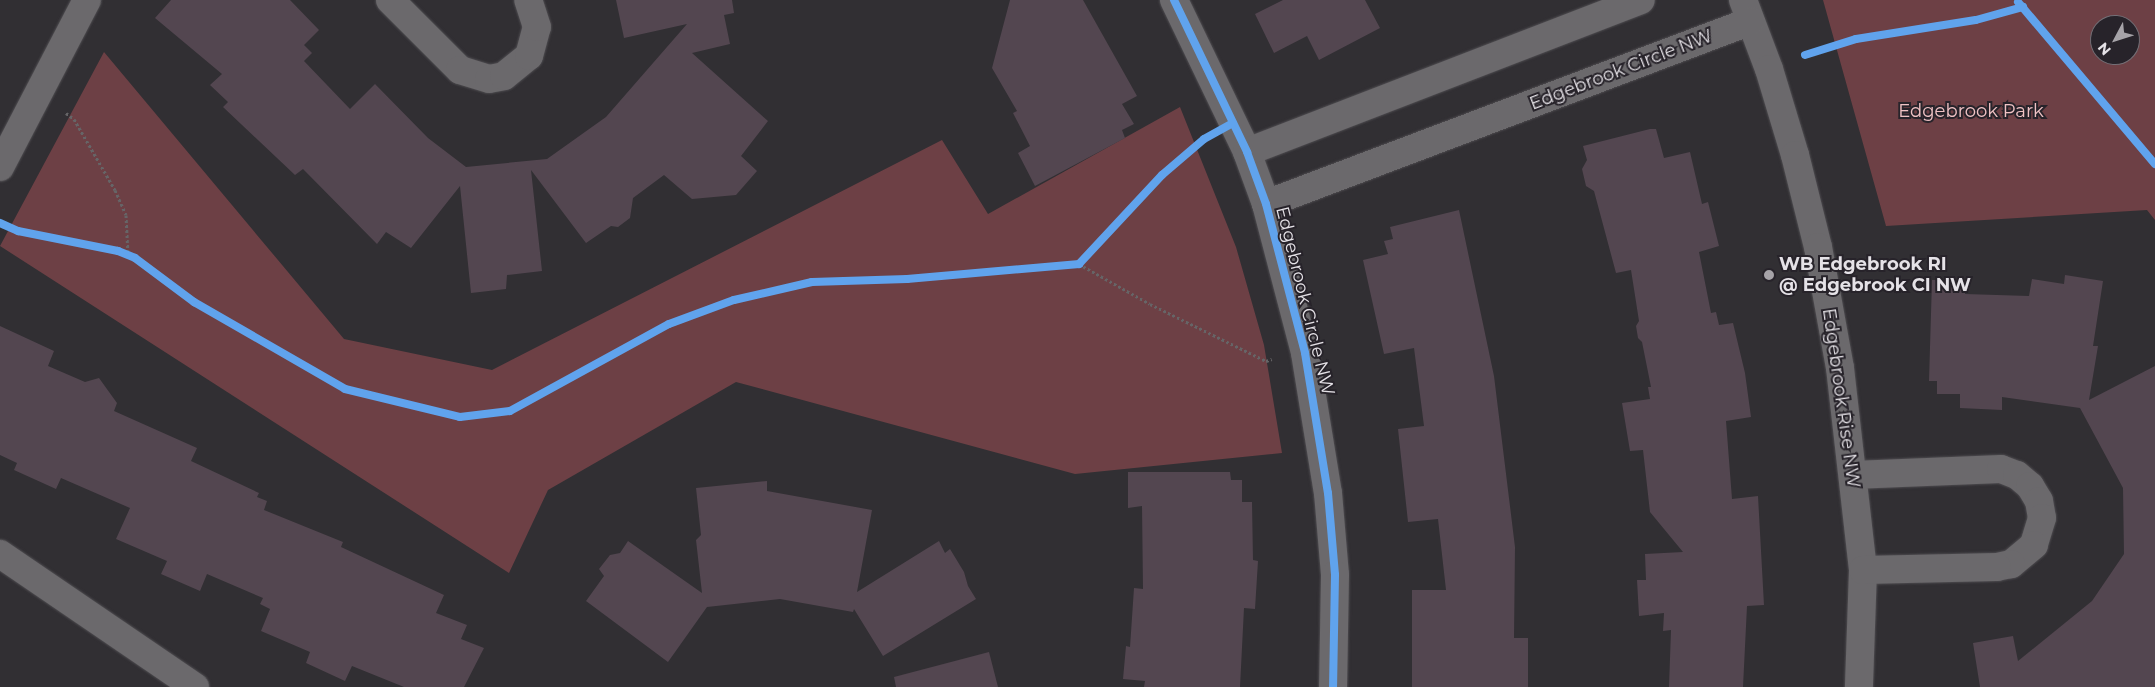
<!DOCTYPE html>
<style>
body{margin:0}
#map{position:relative;width:2155px;height:687px;overflow:hidden;background:#312f33;font-family:Montserrat,sans-serif}
div>[style]{position:absolute}
.green>*{inset:0;background:#6d4045}
.building>*{inset:0;background:#534650}
.path>*{height:3px;margin-top:-1.5px;transform-origin:0;background:repeating-linear-gradient(90deg,#666567 0 2.5px,transparent 0 5px)}
.roads{filter:drop-shadow(0 0 1px #4e4c50) drop-shadow(0 0 1px #4e4c50)}
.street>*{height:28px;margin:-14px;padding:0 14px;transform-origin:14px;border-radius:14px;background:#6b696c}
.cycleway>*{height:8px;margin:-4px;padding:0 4px;transform-origin:4px;border-radius:4px;background:#60a3ed}
.dots>*{width:14px;height:14px;translate:-50% -50%;box-sizing:border-box;border:2px solid #27232a;border-radius:50%}
span{translate:-50% -50%;white-space:nowrap;text-align:center;line-height:1.15;-webkit-text-stroke:4px #27232a;paint-order:stroke}
.street-label{font-size:18px;color:#e5e2e7}
.park-label{font-size:18px;color:#f0c2c4}
.poi-label{font-size:18px;color:#e5e2e7;font-weight:700}
.left{translate:0 -50%;text-align:left}
.north{position:absolute;left:2090px;top:15px;width:50px;height:50px;box-sizing:border-box;background:#27232a;border:1px solid #736f76;border-radius:50%;rotate:230deg;font-size:14px;font-weight:700;line-height:20px;text-align:center;color:#e5e2e7}
.north::after{content:'';display:block;margin:auto;width:18px;height:22px;background:#a6a3a8;clip-path:polygon(50% 0,100% 100%,50% 72%,0 100%)}
</style>
<div id="map">
<div class="green">
<div style="clip-path:polygon(evenodd,1823px 0,2155px 0,2155px 220px,2147px 210px,1886px 226px,1823px 0,2100px 25px,2130px 25px,2130px 55px,2100px 55px,2100px 25px)"></div>
<div style="clip-path:polygon(104px 52px,344px 339px,492px 370px,942px 140px,988px 214px,1180px 107px,1236px 247px,1264px 345px,1282px 453px,1075px 474px,736px 382px,548px 490px,509px 573px,0 246px)"></div>
</div>
<div class="building">
<div style="clip-path:polygon(171px 0,290px 0,319px 30px,304px 45px,312px 53px,304px 61px,350px 109px,375px 84px,428px 138px,466px 167px,547px 159px,606px 117px,687px 24px,624px 38px,616px 0,732px 0,734px 13px,724px 15px,730px 44px,692px 53px,768px 121px,741px 156px,757px 171px,736px 195px,692px 199px,664px 175px,633px 198px,630px 218px,618px 227px,611px 226px,586px 243px,531px 170px,542px 271px,507px 275px,506px 289px,471px 293px,460px 186px,411px 248px,386px 232px,377px 244px,303px 169px,295px 175px,223px 107px,228px 102px,210px 85px,222px 74px,155px 18px)"></div>
<div style="clip-path:polygon(1010px 0,1083px 0,1137px 96px,1122px 104px,1134px 124px,1122px 130px,1125px 138px,1035px 186px,1018px 153px,1030px 146px,1013px 113px,1017px 111px,992px 68px)"></div>
<div style="clip-path:polygon(1283px 0,1365px 0,1380px 28px,1319px 60px,1307px 36px,1274px 53px,1255px 14px)"></div>
<div style="clip-path:polygon(1650px 129px,1656px 129px,1664px 158px,1690px 152px,1702px 204px,1708px 202px,1719px 246px,1699px 252px,1711px 313px,1716px 312px,1719px 325px,1733px 323px,1745px 373px,1751px 417px,1726px 421px,1732px 499px,1758px 496px,1764px 605px,1747px 606px,1743px 687px,1669px 687px,1671px 630px,1663px 631px,1664px 613px,1639px 616px,1637px 580px,1646px 580px,1645px 554px,1683px 552px,1650px 512px,1643px 450px,1630px 451px,1622px 403px,1650px 399px,1648px 387px,1651px 387px,1642px 342px,1638px 338px,1636px 326px,1639px 321px,1631px 270px,1616px 273px,1594px 191px,1586px 186px,1582px 169px,1587px 160px,1583px 146px)"></div>
<div style="clip-path:polygon(1459px 210px,1494px 376px,1515px 547px,1514px 638px,1528px 638px,1528px 687px,1412px 687px,1412px 590px,1446px 590px,1438px 519px,1408px 522px,1398px 429px,1424px 426px,1414px 348px,1384px 354px,1363px 260px,1388px 254px,1384px 241px,1393px 239px,1390px 227px)"></div>
<div style="clip-path:polygon(2065px 275px,2103px 281px,2093px 346px,2098px 346px,2089px 400px,2155px 366px,2155px 687px,1980px 687px,1973px 643px,2013px 636px,2018px 661px,2092px 601px,2124px 554px,2123px 488px,2080px 408px,2002px 397px,2002px 410px,1960px 408px,1960px 394px,1937px 394px,1937px 381px,1929px 381px,1932px 280px,1966px 280px,1965px 294px,2029px 296px,2032px 279px,2064px 284px)"></div>
<div style="clip-path:polygon(0 326px,54px 351px,48px 366px,85px 382px,99px 378px,117px 403px,114px 411px,197px 448px,191px 461px,259px 493px,257px 497px,267px 501px,264px 510px,343px 542px,341px 547px,444px 595px,436px 613px,467px 625px,461px 639px,484px 648px,464px 687px,404px 687px,352px 666px,345px 681px,306px 663px,310px 652px,261px 631px,270px 609px,260px 604px,263px 598px,207px 574px,200px 591px,161px 574px,167px 561px,116px 539px,130px 508px,61px 478px,56px 489px,14px 470px,17px 463px,0 455px)"></div>
<div style="clip-path:polygon(1128px 472px,1230px 472px,1231px 480px,1242px 480px,1242px 502px,1252px 502px,1253px 560px,1258px 561px,1255px 609px,1244px 608px,1240px 687px,1144px 687px,1145px 681px,1123px 679px,1126px 646px,1130px 647px,1134px 588px,1143px 589px,1142px 506px,1128px 508px)"></div>
<div style="clip-path:polygon(767px 481px,767px 491px,872px 510px,857px 592px,939px 541px,945px 553px,950px 549px,964px 572px,968px 586px,976px 599px,883px 656px,854px 609px,853px 612px,780px 599px,707px 607px,668px 662px,586px 601px,604px 576px,599px 569px,610px 555px,620px 553px,628px 541px,702px 593px,696px 540px,701px 535px,696px 488px)"></div>
<div style="clip-path:polygon(989px 652px,998px 687px,896px 687px,894px 677px)"></div>
</div>
<div class="path">
<div style="left:66px;top:113px;width:10px;rotate:37deg"></div>
<div style="left:74px;top:119px;width:82px;rotate:60deg"></div>
<div style="left:115px;top:190px;width:27px;rotate:66deg"></div>
<div style="left:126px;top:215px;width:40px;rotate:87.1deg"></div>
<div style="left:1079px;top:264px;width:81px;rotate:29.4deg"></div>
<div style="left:1150px;top:304px;width:129px;rotate:26.2deg"></div>
<div style="left:1266px;top:361px;width:6px;rotate:-18deg"></div>
</div>
<div class="roads">
<div class="street">
<div style="left:390px;top:0;width:99px;rotate:45deg"></div>
<div style="left:460px;top:70px;width:30px;rotate:17deg"></div>
<div style="left:489px;top:79px;width:15px;rotate:-11deg"></div>
<div style="left:504px;top:76px;width:32px;rotate:-39deg"></div>
<div style="left:529px;top:56px;width:30px;rotate:-75deg"></div>
<div style="left:537px;top:27px;width:28px;rotate:-108deg"></div>
<div style="left:1174px;top:0;width:169px;rotate:64.3deg"></div>
<div style="left:1247px;top:152px;width:55px;rotate:69.9deg"></div>
<div style="left:1266px;top:204px;width:154px;rotate:75.3deg"></div>
<div style="left:1305px;top:353px;width:142px;rotate:80.7deg"></div>
<div style="left:1328px;top:493px;width:82px;rotate:85.1deg"></div>
<div style="left:1335px;top:575px;width:112px;rotate:91deg"></div>
<div style="left:1743px;top:0;width:74px;rotate:69.4deg"></div>
<div style="left:1769px;top:69px;width:90px;rotate:73.2deg"></div>
<div style="left:1795px;top:155px;width:95px;rotate:76deg"></div>
<div style="left:1818px;top:247px;width:123px;rotate:79.7deg"></div>
<div style="left:1840px;top:368px;width:203px;rotate:83.5deg"></div>
<div style="left:1863px;top:570px;width:117px;rotate:92deg"></div>
<div style="left:1247px;top:152px;width:422px;rotate:-21.1deg"></div>
<div style="left:0;top:167px;width:188px;rotate:-62.5deg"></div>
<div style="left:1266px;top:204px;width:518px;rotate:-20.67deg"></div>
<div style="left:1853px;top:475px;width:148px;rotate:-2.3deg"></div>
<div style="left:2001px;top:469px;width:17px;rotate:21deg"></div>
<div style="left:2017px;top:475px;width:17px;rotate:40deg"></div>
<div style="left:2030px;top:486px;width:17px;rotate:59deg"></div>
<div style="left:2039px;top:501px;width:17px;rotate:80deg"></div>
<div style="left:2042px;top:518px;width:28px;rotate:107deg"></div>
<div style="left:2034px;top:545px;width:30px;rotate:140deg"></div>
<div style="left:2011px;top:564px;width:14px;rotate:168deg"></div>
<div style="left:1997px;top:567px;width:134px;rotate:178.7deg"></div>
<div style="left:0;top:554px;width:236px;rotate:34.3deg"></div>
</div>
</div>
<div class="cycleway">
<div style="left:1174px;top:0;width:169px;rotate:64.3deg"></div>
<div style="left:1247px;top:152px;width:55px;rotate:69.9deg"></div>
<div style="left:1266px;top:204px;width:154px;rotate:75.3deg"></div>
<div style="left:1305px;top:353px;width:142px;rotate:80.7deg"></div>
<div style="left:1328px;top:493px;width:82px;rotate:85.1deg"></div>
<div style="left:1335px;top:575px;width:112px;rotate:91deg"></div>
<div style="left:2018px;top:2px;width:212px;rotate:49.8deg"></div>
<div style="left:1805px;top:55px;width:53px;rotate:-17.4deg"></div>
<div style="left:1856px;top:39px;width:121px;rotate:-9deg"></div>
<div style="left:1976px;top:20px;width:49px;rotate:-15.5deg"></div>
<div style="left:0;top:223px;width:20px;rotate:24deg"></div>
<div style="left:18px;top:231px;width:102px;rotate:11.3deg"></div>
<div style="left:118px;top:251px;width:18px;rotate:22deg"></div>
<div style="left:135px;top:258px;width:74px;rotate:36.7deg"></div>
<div style="left:194px;top:302px;width:174px;rotate:29.9deg"></div>
<div style="left:345px;top:389px;width:118px;rotate:13.7deg"></div>
<div style="left:460px;top:417px;width:50px;rotate:-6.8deg"></div>
<div style="left:510px;top:411px;width:181px;rotate:-28.7deg"></div>
<div style="left:669px;top:324px;width:69px;rotate:-20.3deg"></div>
<div style="left:734px;top:300px;width:80px;rotate:-13deg"></div>
<div style="left:812px;top:282px;width:95px;rotate:-1.8deg"></div>
<div style="left:907px;top:279px;width:173px;rotate:-5deg"></div>
<div style="left:1079px;top:264px;width:122px;rotate:-47deg"></div>
<div style="left:1162px;top:175px;width:55px;rotate:-40.6deg"></div>
<div style="left:1204px;top:139px;width:33px;rotate:-29deg"></div>
</div>
<div class="dots">
<div style="left:1769px;top:275px;background:#a6a3a8"></div>
</div>
<div class="street-label">
<span style="left:1621px;top:70px;rotate:-21deg">Edgebrook Circle NW</span>
<span style="left:1305px;top:301px;rotate:76deg">Edgebrook Circle NW</span>
<span style="left:1841px;top:398px;rotate:82deg">Edgebrook Rise NW</span>
</div>
<div class="park-label">
<span style="left:1971px;top:111px">Edgebrook Park</span>
</div>
<div class="poi-label">
<span class="left" style="left:1779px;top:275px">WB Edgebrook RI<br>@ Edgebrook CI NW</span>
</div>
<div class="north">N</div>
</div>
